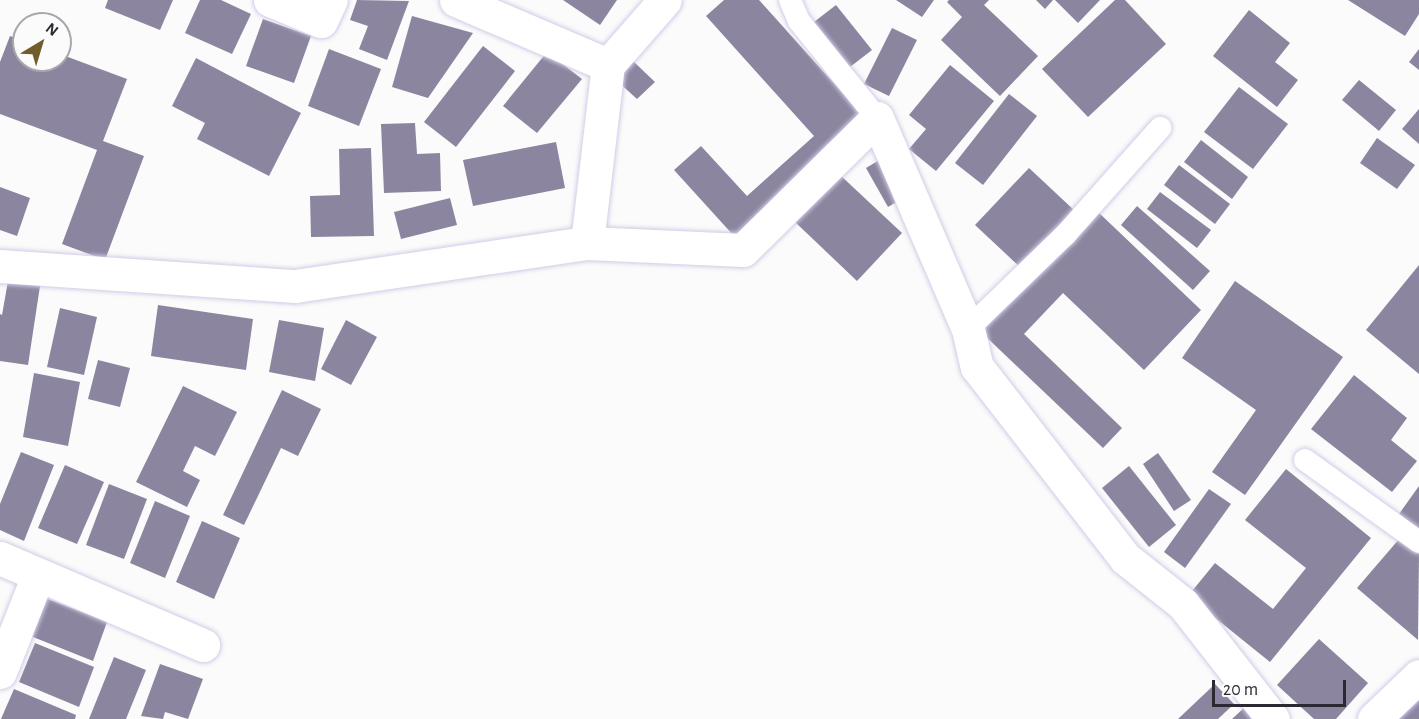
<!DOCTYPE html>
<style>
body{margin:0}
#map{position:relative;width:1419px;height:719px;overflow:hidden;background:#fbfbfb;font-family:"Alegreya Sans",sans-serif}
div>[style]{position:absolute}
.building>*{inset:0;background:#8c859f}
.roads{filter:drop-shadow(0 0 2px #d3cbe7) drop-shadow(0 0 2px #d3cbe7)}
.service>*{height:22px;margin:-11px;padding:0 11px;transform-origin:11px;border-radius:11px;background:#fff}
.minor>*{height:33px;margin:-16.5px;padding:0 16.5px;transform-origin:16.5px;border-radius:16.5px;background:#fff}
span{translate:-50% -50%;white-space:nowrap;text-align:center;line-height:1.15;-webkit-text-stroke:5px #fbfbfb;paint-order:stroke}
.north{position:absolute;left:12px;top:12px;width:60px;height:60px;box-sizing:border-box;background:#fbfbfb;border:2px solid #a8a7ab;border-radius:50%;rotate:38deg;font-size:16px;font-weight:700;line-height:24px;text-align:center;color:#2c2933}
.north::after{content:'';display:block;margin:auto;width:21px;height:27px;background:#715d2c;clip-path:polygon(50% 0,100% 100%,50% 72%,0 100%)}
.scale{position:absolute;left:1212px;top:680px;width:134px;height:27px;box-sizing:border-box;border:3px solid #2c2933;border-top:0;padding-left:8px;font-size:18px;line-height:21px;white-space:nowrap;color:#2c2933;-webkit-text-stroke:4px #fbfbfb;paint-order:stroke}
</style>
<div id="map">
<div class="building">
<div style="clip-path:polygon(108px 0,173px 0,160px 30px,105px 8px)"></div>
<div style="clip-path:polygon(200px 0,221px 0,251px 14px,232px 54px,185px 33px)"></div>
<div style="clip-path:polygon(357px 0,409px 1px,387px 60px,359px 49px,368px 26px,350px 20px)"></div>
<div style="clip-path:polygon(563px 0,617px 0,600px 25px)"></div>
<div style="clip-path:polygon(724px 0,759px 0,866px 119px,734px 236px,674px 170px,701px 146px,747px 196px,814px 136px,706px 16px)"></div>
<div style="clip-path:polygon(896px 0,934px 0,922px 17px)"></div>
<div style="clip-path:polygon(949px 0,989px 0,984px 5px,1038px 56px,1000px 96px,941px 40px,962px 17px,947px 2px)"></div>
<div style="clip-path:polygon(1036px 0,1053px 0,1045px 9px)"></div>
<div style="clip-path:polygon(1055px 0,1100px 0,1078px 23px)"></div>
<div style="clip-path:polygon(1115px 0,1125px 0,1166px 44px,1088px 117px,1042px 69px)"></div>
<div style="clip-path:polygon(1348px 0,1419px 0,1419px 14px,1405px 36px)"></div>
<div style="clip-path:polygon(836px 5px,872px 50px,850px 67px,814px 22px)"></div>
<div style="clip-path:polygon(1249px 10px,1290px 43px,1275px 62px,1298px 80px,1277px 107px,1213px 56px)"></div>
<div style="clip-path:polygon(412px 16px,473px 33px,428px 98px,392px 87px)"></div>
<div style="clip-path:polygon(263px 19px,311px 36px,294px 83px,246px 66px)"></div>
<div style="clip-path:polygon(892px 28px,917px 40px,889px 96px,864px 84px)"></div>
<div style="clip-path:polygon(10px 36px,24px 41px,24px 60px,60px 60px,60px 54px,127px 79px,103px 141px,144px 156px,105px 260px,62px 244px,97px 150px,0 114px,0 62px)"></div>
<div style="clip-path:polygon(483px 46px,515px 71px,456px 147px,424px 122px)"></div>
<div style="clip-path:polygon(329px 49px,381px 69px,359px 126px,308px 106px)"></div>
<div style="clip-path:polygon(1419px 49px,1419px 70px,1409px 62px)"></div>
<div style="clip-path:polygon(547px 52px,582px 79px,537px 133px,503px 106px)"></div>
<div style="clip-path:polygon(196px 58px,301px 113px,269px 176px,197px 139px,205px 123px,172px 106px)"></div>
<div style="clip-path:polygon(633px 61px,655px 82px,637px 99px,615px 79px)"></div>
<div style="clip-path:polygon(950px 65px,994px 101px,936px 171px,909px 149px,926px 129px,909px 115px)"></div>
<div style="clip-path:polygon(1359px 80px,1396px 110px,1379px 131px,1342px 100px)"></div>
<div style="clip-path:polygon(1239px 87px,1288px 124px,1253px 169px,1204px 132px)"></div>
<div style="clip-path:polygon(1009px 94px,1037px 116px,983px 185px,955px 163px)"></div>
<div style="clip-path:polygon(1419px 109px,1419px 144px,1402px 129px)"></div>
<div style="clip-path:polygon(415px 123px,417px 154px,440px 153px,441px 191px,384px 193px,381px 124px)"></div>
<div style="clip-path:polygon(1377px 138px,1415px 165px,1397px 189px,1360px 163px)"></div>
<div style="clip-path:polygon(1201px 140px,1248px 177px,1232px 199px,1184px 162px)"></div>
<div style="clip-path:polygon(556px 142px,565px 188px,473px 206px,463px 160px)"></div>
<div style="clip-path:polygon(371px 148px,374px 236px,311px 237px,310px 196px,340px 195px,339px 149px)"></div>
<div style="clip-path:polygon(886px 156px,908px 195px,888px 207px,866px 168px)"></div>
<div style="clip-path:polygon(1179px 165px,1230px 204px,1215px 224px,1164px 185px)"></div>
<div style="clip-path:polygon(1029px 168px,1075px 211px,1021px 268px,975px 225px)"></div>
<div style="clip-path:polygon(839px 174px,902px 233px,857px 281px,794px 221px)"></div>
<div style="clip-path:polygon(0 187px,30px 198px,17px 236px,0 230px)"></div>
<div style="clip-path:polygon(1160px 192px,1211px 230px,1197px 248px,1147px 209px)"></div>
<div style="clip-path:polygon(450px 198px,457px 225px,401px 239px,394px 212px)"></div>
<div style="clip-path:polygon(1137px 206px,1210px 271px,1193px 290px,1121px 225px)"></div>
<div style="clip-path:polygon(1097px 211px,1201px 310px,1144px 370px,1063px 293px,1024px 334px,1122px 428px,1103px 448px,981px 332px)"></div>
<div style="clip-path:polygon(1419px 265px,1419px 374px,1366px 330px)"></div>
<div style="clip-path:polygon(8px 281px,40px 286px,28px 365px,0 361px,0 314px,2px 315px)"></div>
<div style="clip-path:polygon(1235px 281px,1343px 357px,1245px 495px,1212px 472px,1256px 410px,1182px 358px)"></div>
<div style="clip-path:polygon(158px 305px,253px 319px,246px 370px,151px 356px)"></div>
<div style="clip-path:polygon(60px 308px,97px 317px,84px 375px,47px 367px)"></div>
<div style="clip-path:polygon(279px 320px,324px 328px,315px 381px,269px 372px)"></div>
<div style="clip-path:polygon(346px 320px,377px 337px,351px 385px,321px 369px)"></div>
<div style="clip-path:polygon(98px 360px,130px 368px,120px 407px,88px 399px)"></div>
<div style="clip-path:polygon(34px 373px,80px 382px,68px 446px,23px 437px)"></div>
<div style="clip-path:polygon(1354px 375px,1407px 418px,1391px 440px,1417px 461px,1392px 492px,1311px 429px)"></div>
<div style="clip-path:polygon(183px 386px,237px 412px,215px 456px,195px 446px,183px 471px,200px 480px,187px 507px,136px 482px)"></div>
<div style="clip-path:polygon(282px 390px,321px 409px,298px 456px,281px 448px,244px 525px,223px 515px)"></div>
<div style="clip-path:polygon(21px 452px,54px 465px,24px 541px,0 530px,0 504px)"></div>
<div style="clip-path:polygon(1158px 453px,1191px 500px,1174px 511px,1143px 464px)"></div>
<div style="clip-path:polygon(65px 465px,104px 482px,77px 544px,38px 528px)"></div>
<div style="clip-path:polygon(1129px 466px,1176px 525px,1149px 547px,1102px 488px)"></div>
<div style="clip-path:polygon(1286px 469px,1371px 538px,1270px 662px,1188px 596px,1215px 563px,1273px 609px,1306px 568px,1245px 520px)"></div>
<div style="clip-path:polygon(109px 484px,147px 499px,124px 559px,86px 545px)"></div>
<div style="clip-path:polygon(1419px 486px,1419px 529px,1399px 514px)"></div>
<div style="clip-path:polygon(1209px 489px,1231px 504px,1185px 568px,1164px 552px)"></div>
<div style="clip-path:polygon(155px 501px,190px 516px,165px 578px,130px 563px)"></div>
<div style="clip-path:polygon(202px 521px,240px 538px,214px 599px,176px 582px)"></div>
<div style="clip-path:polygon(1400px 538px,1419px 554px,1418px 640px,1357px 588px)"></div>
<div style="clip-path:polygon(43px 597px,107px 622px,93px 661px,28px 635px)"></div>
<div style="clip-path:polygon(1319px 639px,1368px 683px,1336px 719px,1314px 719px,1277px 685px)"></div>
<div style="clip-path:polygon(35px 643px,94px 667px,79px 707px,19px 682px)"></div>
<div style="clip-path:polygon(114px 657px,146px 670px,126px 719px,89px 719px)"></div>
<div style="clip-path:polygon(160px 664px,203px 679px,188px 719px,165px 712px,163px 719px,141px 716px)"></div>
<div style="clip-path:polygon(1215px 684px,1234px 704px,1218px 719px,1178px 719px)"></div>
<div style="clip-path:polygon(14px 689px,76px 715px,75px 719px,1px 719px)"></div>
<div style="clip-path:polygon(1419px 692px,1419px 719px,1394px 719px)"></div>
<div style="clip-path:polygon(1245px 707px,1256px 719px,1232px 719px)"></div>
</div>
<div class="roads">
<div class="service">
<div style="left:790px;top:0;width:23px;rotate:67deg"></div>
<div style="left:799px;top:21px;width:124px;rotate:51.2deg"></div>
<div style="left:968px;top:329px;width:136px;rotate:-44.1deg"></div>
<div style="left:1066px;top:234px;width:142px;rotate:-48.4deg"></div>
<div style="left:1305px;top:460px;width:140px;rotate:35.7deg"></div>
</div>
<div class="minor">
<div style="left:270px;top:0;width:55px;rotate:22.4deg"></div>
<div style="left:321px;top:21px;width:23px;rotate:-65deg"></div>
<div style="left:456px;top:0;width:165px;rotate:23.2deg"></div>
<div style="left:587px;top:243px;width:179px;rotate:-83.3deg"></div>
<div style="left:608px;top:65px;width:86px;rotate:-48.8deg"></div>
<div style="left:0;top:266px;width:296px;rotate:3.9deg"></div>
<div style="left:295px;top:286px;width:295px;rotate:-8.4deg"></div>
<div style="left:587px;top:243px;width:156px;rotate:2.6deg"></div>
<div style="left:743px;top:250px;width:188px;rotate:-44.6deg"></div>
<div style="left:877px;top:118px;width:230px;rotate:66.7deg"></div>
<div style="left:968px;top:329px;width:39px;rotate:77deg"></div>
<div style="left:977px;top:367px;width:242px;rotate:52.2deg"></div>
<div style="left:1125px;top:558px;width:74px;rotate:38.4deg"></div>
<div style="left:1183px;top:604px;width:146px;rotate:52deg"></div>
<div style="left:0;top:558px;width:221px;rotate:23.2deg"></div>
<div style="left:0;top:672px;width:104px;rotate:-68.6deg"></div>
<div style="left:1374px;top:719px;width:62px;rotate:-43.7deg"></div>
</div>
</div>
<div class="north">N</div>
<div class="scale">20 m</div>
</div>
